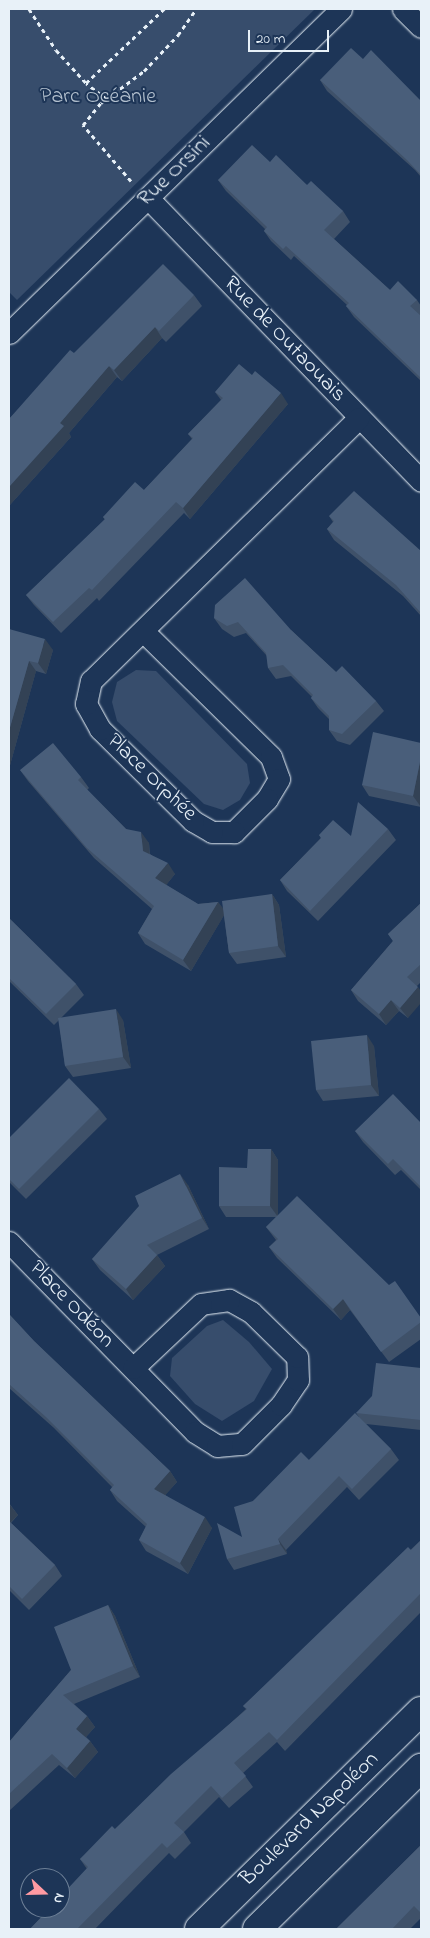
<!DOCTYPE html>
<meta charset="utf-8">
<style>
body{margin:0}
#map{position:relative;width:430px;height:1938px;overflow:hidden;background:#1d3557;font-family:"Indie Flower",sans-serif}
div>[style]{position:absolute}
.green>*{inset:0;background:#374d6c}
.path>*{height:3px;margin-top:-1.5px;transform-origin:0;background:repeating-linear-gradient(90deg,#e8f1f8 0 4px,transparent 0 8px)}
.roads{filter:drop-shadow(0 0 1px #e8f1f8) drop-shadow(0 0 1px #e8f1f8)}
.street>*{height:21px;margin:-10.5px;padding:0 10.5px;transform-origin:10.5px;border-radius:10.5px;background:#1d3557}
.secondary>*{height:28px;margin:-14px;padding:0 14px;transform-origin:14px;border-radius:14px;background:#1d3557}
.wall>*{inset:0;background:#3f5169}
.shaded-wall>*{inset:0;background:#334255}
.building>*{inset:0;background:#495e7a}
span{translate:-50% -50%;white-space:nowrap;text-align:center;line-height:1.15;-webkit-text-stroke:4px #1d3557;paint-order:stroke}
.park-label{font-size:22px;color:#b3c0ce}
.street-label{font-size:22px;color:#e8f1f8}
.frame{position:absolute;inset:0;border:10px solid #e8f1f8;pointer-events:none}
.north{position:absolute;left:20px;top:1868px;width:50px;height:50px;box-sizing:border-box;background:#1d3557;border:1px solid #6e8097;border-radius:50%;rotate:111deg;font-size:14px;font-weight:700;line-height:20px;text-align:center;color:#e8f1f8}
.north::after{content:'';display:block;margin:auto;width:18px;height:22px;background:#ff9aa2;clip-path:polygon(50% 0,100% 100%,50% 72%,0 100%)}
.scale{position:absolute;left:248px;top:30px;width:81px;height:22px;box-sizing:border-box;border:2px solid #e8f1f8;border-top:0;padding-left:6px;font-size:15px;line-height:18px;white-space:nowrap;color:#e8f1f8;-webkit-text-stroke:4px #1d3557;paint-order:stroke}
</style>
<div id="map">
<div class="green">
<div style="clip-path:polygon(9px 9px,315px 9px,17px 300px,9px 292px)"></div>
<div style="clip-path:polygon(136px 670px,156px 671px,247px 764px,250px 783px,240px 800px,223px 810px,204px 804px,117px 721px,112px 702px,117px 682px)"></div>
<div style="clip-path:polygon(223px 1320px,249px 1342px,272px 1369px,254px 1401px,222px 1421px,195px 1404px,170px 1376px,172px 1358px,207px 1326px)"></div>
</div>
<div class="path">
<div style="left:29px;top:9px;width:49px;rotate:56.6deg"></div>
<div style="left:56px;top:50px;width:45px;rotate:47.7deg"></div>
<div style="left:107px;top:99px;width:26px;rotate:-143deg"></div>
<div style="left:86px;top:83px;width:108px;rotate:-43.5deg"></div>
<div style="left:131px;top:181px;width:74px;rotate:-130.6deg"></div>
<div style="left:83px;top:125px;width:28px;rotate:-51deg"></div>
<div style="left:101px;top:103px;width:54px;rotate:-36.7deg"></div>
<div style="left:144px;top:71px;width:50px;rotate:-46.6deg"></div>
<div style="left:178px;top:35px;width:32px;rotate:-55deg"></div>
</div>
<div class="roads">
<div class="street">
<div style="left:403px;top:9px;width:25px;rotate:45deg"></div>
<div style="left:148px;top:198px;width:393px;rotate:46deg"></div>
<div style="left:9px;top:333px;width:464px;rotate:-44.3deg"></div>
<div style="left:144px;top:632px;width:178px;rotate:44.5deg"></div>
<div style="left:271px;top:757px;width:23px;rotate:70deg"></div>
<div style="left:279px;top:779px;width:23px;rotate:121deg"></div>
<div style="left:267px;top:799px;width:47px;rotate:135deg"></div>
<div style="left:234px;top:832px;width:22px;rotate:180deg"></div>
<div style="left:212px;top:832px;width:22px;rotate:-150deg"></div>
<div style="left:193px;top:821px;width:131px;rotate:-135.3deg"></div>
<div style="left:100px;top:729px;width:29px;rotate:-119deg"></div>
<div style="left:86px;top:704px;width:24px;rotate:-78deg"></div>
<div style="left:91px;top:681px;width:375px;rotate:-44.5deg"></div>
<div style="left:9px;top:1242px;width:266px;rotate:45.6deg"></div>
<div style="left:195px;top:1432px;width:26px;rotate:32deg"></div>
<div style="left:217px;top:1446px;width:25px;rotate:-5deg"></div>
<div style="left:242px;top:1444px;width:55px;rotate:-45deg"></div>
<div style="left:281px;top:1405px;width:30px;rotate:-56deg"></div>
<div style="left:298px;top:1380px;width:23px;rotate:-92deg"></div>
<div style="left:297px;top:1357px;width:64px;rotate:-135.6deg"></div>
<div style="left:251px;top:1312px;width:25px;rotate:-151deg"></div>
<div style="left:229px;top:1300px;width:28px;rotate:172deg"></div>
<div style="left:201px;top:1304px;width:93px;rotate:136.7deg"></div>
</div>
<div class="secondary">
<div style="left:199px;top:1929px;width:311px;rotate:-44.5deg"></div>
<div style="left:257px;top:1929px;width:230px;rotate:-44.5deg"></div>
</div>
</div>
<div class="wall">
<div style="clip-path:polygon(363px 59px,421px 101px,421px 177px,415px 170px,327px 91px,320px 80px)"></div>
<div style="clip-path:polygon(270px 162px,307px 185px,343px 211px,350px 222px,334px 239px,390px 290px,417px 300px,421px 306px,421px 314px,420px 315px,421px 316px,421px 381px,354px 317px,346px 306px,347px 305px,294px 256px,291px 260px,271px 241px,264px 231px,265px 229px,226px 191px,218px 180px)"></div>
<div style="clip-path:polygon(194px 295px,202px 306px,166px 342px,162px 338px,122px 381px,117px 377px,69px 433px,71px 437px,9px 506px,9px 419px,74px 353px)"></div>
<div style="clip-path:polygon(215px 392px,288px 404px,190px 519px,184px 513px,99px 601px,97px 598px,61px 633px,34px 605px,26px 595px,105px 520px,103px 517px,144px 490px,192px 439px,188px 434px,221px 400px)"></div>
<div style="clip-path:polygon(329px 516px,421px 551px,421px 616px,403px 596px,334px 540px,327px 529px,333px 522px)"></div>
<div style="clip-path:polygon(214px 618px,291px 630px,336px 672px,376px 701px,384px 711px,350px 745px,337px 741px,329px 730px,329px 719px,318px 708px,311px 698px,312px 697px,291px 676px,276px 679px,268px 668px,267px 656px,246px 633px,234px 637px,222px 629px)"></div>
<div style="clip-path:polygon(9px 629px,53px 650px,46px 674px,36px 671px,9px 769px)"></div>
<div style="clip-path:polygon(421px 743px,421px 807px,369px 796px,362px 785px)"></div>
<div style="clip-path:polygon(20px 770px,81px 777px,89px 788px,87px 790px,126px 829px,149px 843px,150px 854px,175px 874px,166px 885px,198px 904px,218px 902px,223px 909px,272px 894px,279px 905px,286px 957px,237px 964px,229px 953px,224px 915px,191px 971px,145px 944px,138px 933px,152px 909px,94px 858px,28px 781px)"></div>
<div style="clip-path:polygon(388px 829px,396px 840px,318px 921px,287px 891px,280px 880px,321px 838px,319px 835px,351px 836px)"></div>
<div style="clip-path:polygon(421px 903px,421px 982px,417px 986px,408px 1018px,399px 1011px,386px 1025px,358px 1001px,351px 990px,393px 941px,388px 934px)"></div>
<div style="clip-path:polygon(9px 918px,76px 984px,84px 995px,61px 1018px,123px 1020px,131px 1068px,73px 1077px,65px 1066px,59px 1020px,54px 1025px,9px 981px)"></div>
<div style="clip-path:polygon(374px 1046px,379px 1096px,323px 1101px,316px 1090px)"></div>
<div style="clip-path:polygon(99px 1109px,107px 1119px,26px 1199px,9px 1182px,9px 1138px)"></div>
<div style="clip-path:polygon(421px 1123px,421px 1190px,401px 1170px,395px 1175px,363px 1142px,355px 1131px)"></div>
<div style="clip-path:polygon(271px 1149px,278px 1160px,278px 1215px,421px 1318px,421px 1339px,389px 1362px,350px 1310px,341px 1320px,277px 1258px,269px 1247px,276px 1240px,266px 1227px,276px 1217px,226px 1217px,219px 1206px,247px 1168px)"></div>
<div style="clip-path:polygon(188px 1185px,209px 1229px,157px 1255px,165px 1266px,133px 1300px,100px 1270px,92px 1259px)"></div>
<div style="clip-path:polygon(9px 1314px,34px 1341px,170px 1471px,177px 1482px,165px 1495px,212px 1528px,188px 1574px,146px 1551px,139px 1540px,146px 1527px,117px 1501px,110px 1490px,112px 1487px,54px 1428px,9px 1388px)"></div>
<div style="clip-path:polygon(421px 1368px,421px 1430px,366px 1424px,391px 1449px,399px 1460px,359px 1500px,347px 1487px,286px 1550px,287px 1554px,234px 1570px,227px 1559px,242px 1537px,253px 1501px,309px 1460px,359px 1417px,356px 1413px)"></div>
<div style="clip-path:polygon(9px 1503px,18px 1515px,11px 1523px,55px 1565px,62px 1576px,29px 1610px,9px 1590px)"></div>
<div style="clip-path:polygon(421px 1540px,421px 1612px,285px 1751px,277px 1742px,243px 1773px,253px 1787px,229px 1808px,219px 1797px,184px 1832px,191px 1843px,175px 1859px,169px 1853px,95px 1929px,30px 1929px,87px 1869px,80px 1859px,115px 1829px,246px 1709px,243px 1706px)"></div>
<div style="clip-path:polygon(108px 1605px,115px 1616px,140px 1677px,74px 1704px,87px 1716px,95px 1727px,86px 1737px,90px 1741px,98px 1752px,75px 1778px,59px 1765px,9px 1811px,9px 1742px,71px 1670px)"></div>
<div style="clip-path:polygon(421px 1845px,421px 1918px,410px 1929px,336px 1929px)"></div>
</div>
<div class="shaded-wall">
<div style="clip-path:polygon(155px 327px,162px 338px,122px 381px,114px 370px)"></div>
<div style="clip-path:polygon(109px 366px,117px 377px,69px 433px,71px 437px,9px 506px,9px 487px,60px 423px)"></div>
<div style="clip-path:polygon(281px 393px,288px 404px,190px 519px,183px 508px)"></div>
<div style="clip-path:polygon(45px 639px,53px 650px,46px 674px,38px 663px)"></div>
<div style="clip-path:polygon(29px 661px,36px 671px,9px 769px,9px 731px)"></div>
<div style="clip-path:polygon(421px 757px,421px 807px,413px 796px)"></div>
<div style="clip-path:polygon(141px 832px,149px 843px,150px 862px,143px 851px)"></div>
<div style="clip-path:polygon(168px 863px,175px 874px,163px 889px,155px 878px)"></div>
<div style="clip-path:polygon(272px 894px,279px 905px,286px 957px,278px 946px)"></div>
<div style="clip-path:polygon(218px 902px,226px 912px,191px 971px,183px 960px)"></div>
<div style="clip-path:polygon(418px 987px,421px 991px,421px 1003px,408px 1018px,400px 1008px)"></div>
<div style="clip-path:polygon(391px 1000px,399px 1011px,386px 1025px,379px 1014px)"></div>
<div style="clip-path:polygon(116px 1009px,123px 1020px,131px 1068px,123px 1057px)"></div>
<div style="clip-path:polygon(367px 1035px,374px 1046px,379px 1096px,371px 1085px)"></div>
<div style="clip-path:polygon(271px 1149px,278px 1160px,278px 1217px,270px 1206px)"></div>
<div style="clip-path:polygon(180px 1174px,188px 1185px,209px 1229px,202px 1218px)"></div>
<div style="clip-path:polygon(157px 1255px,165px 1266px,133px 1300px,126px 1289px)"></div>
<div style="clip-path:polygon(343px 1299px,350px 1310px,341px 1320px,333px 1309px)"></div>
<div style="clip-path:polygon(170px 1471px,177px 1482px,161px 1500px,154px 1489px)"></div>
<div style="clip-path:polygon(10px 1505px,18px 1515px,9px 1524px,9px 1506px)"></div>
<div style="clip-path:polygon(205px 1517px,212px 1528px,188px 1574px,180px 1563px)"></div>
<div style="clip-path:polygon(278px 1539px,286px 1550px,287px 1554px,280px 1544px)"></div>
<div style="clip-path:polygon(108px 1605px,115px 1616px,140px 1677px,133px 1666px)"></div>
<div style="clip-path:polygon(87px 1716px,95px 1727px,84px 1739px,76px 1729px)"></div>
<div style="clip-path:polygon(90px 1741px,98px 1752px,75px 1778px,67px 1768px)"></div>
</div>
<div class="building">
<div style="clip-path:polygon(351px 48px,363px 59px,371px 50px,421px 101px,421px 175px,407px 160px,320px 80px)"></div>
<div style="clip-path:polygon(252px 145px,270px 162px,276px 155px,307px 185px,311px 181px,343px 211px,324px 230px,390px 290px,398px 281px,417px 300px,410px 306px,421px 316px,421px 378px,346px 306px,349px 303px,286px 246px,283px 249px,264px 231px,267px 227px,218px 180px)"></div>
<div style="clip-path:polygon(163px 264px,194px 295px,159px 331px,155px 327px,114px 370px,109px 366px,60px 423px,64px 426px,9px 487px,9px 419px,70px 350px,74px 353px)"></div>
<div style="clip-path:polygon(239px 364px,252px 375px,255px 371px,281px 393px,183px 508px,176px 502px,92px 590px,89px 588px,53px 622px,26px 595px,105px 519px,103px 517px,135px 482px,144px 490px,193px 438px,188px 434px,223px 398px,215px 392px)"></div>
<div style="clip-path:polygon(354px 491px,421px 551px,421px 613px,396px 585px,327px 529px,334px 521px,329px 516px)"></div>
<div style="clip-path:polygon(245px 578px,291px 630px,336px 672px,342px 666px,376px 701px,342px 734px,329px 730px,329px 716px,311px 698px,313px 695px,283px 665px,268px 668px,266px 653px,238px 622px,227px 626px,214px 618px,215px 605px)"></div>
<div style="clip-path:polygon(9px 629px,45px 639px,38px 663px,29px 661px,9px 731px)"></div>
<div style="clip-path:polygon(373px 732px,421px 743px,421px 757px,413px 796px,362px 785px)"></div>
<div style="clip-path:polygon(53px 743px,81px 777px,78px 780px,126px 829px,141px 832px,143px 851px,168px 863px,155px 878px,198px 904px,218px 902px,183px 960px,138px 933px,154px 906px,87px 848px,20px 770px)"></div>
<div style="clip-path:polygon(358px 802px,388px 829px,310px 911px,280px 880px,321px 838px,319px 835px,333px 820px,351px 836px)"></div>
<div style="clip-path:polygon(272px 894px,278px 946px,229px 953px,222px 901px)"></div>
<div style="clip-path:polygon(421px 903px,421px 964px,407px 977px,418px 987px,400px 1008px,391px 1000px,379px 1014px,351px 990px,393px 941px,388px 934px)"></div>
<div style="clip-path:polygon(9px 918px,76px 984px,46px 1014px,9px 978px)"></div>
<div style="clip-path:polygon(116px 1009px,123px 1057px,65px 1066px,58px 1018px)"></div>
<div style="clip-path:polygon(367px 1035px,371px 1085px,316px 1090px,311px 1041px)"></div>
<div style="clip-path:polygon(69px 1078px,99px 1109px,19px 1189px,9px 1179px,9px 1138px)"></div>
<div style="clip-path:polygon(393px 1094px,421px 1123px,421px 1187px,393px 1159px,388px 1164px,355px 1131px)"></div>
<div style="clip-path:polygon(248px 1149px,271px 1149px,270px 1206px,219px 1206px,219px 1167px,247px 1168px)"></div>
<div style="clip-path:polygon(180px 1174px,202px 1218px,147px 1245px,157px 1255px,126px 1289px,92px 1259px,139px 1206px,135px 1196px)"></div>
<div style="clip-path:polygon(297px 1196px,389px 1285px,395px 1281px,421px 1318px,421px 1322px,381px 1352px,343px 1299px,333px 1309px,269px 1247px,278px 1239px,266px 1227px)"></div>
<div style="clip-path:polygon(9px 1314px,34px 1341px,170px 1471px,154px 1489px,205px 1517px,180px 1563px,139px 1540px,147px 1524px,110px 1490px,114px 1485px,46px 1417px,9px 1384px)"></div>
<div style="clip-path:polygon(376px 1363px,421px 1368px,421px 1420px,356px 1413px,372px 1396px)"></div>
<div style="clip-path:polygon(355px 1413px,391px 1449px,352px 1489px,339px 1476px,278px 1539px,280px 1544px,227px 1559px,217px 1523px,242px 1537px,234px 1507px,253px 1501px,301px 1452px,309px 1460px)"></div>
<div style="clip-path:polygon(9px 1521px,55px 1565px,22px 1599px,9px 1586px)"></div>
<div style="clip-path:polygon(421px 1540px,421px 1593px,277px 1740px,269px 1732px,234px 1763px,246px 1776px,222px 1798px,211px 1786px,174px 1823px,184px 1832px,167px 1848px,162px 1843px,77px 1929px,30px 1929px,50px 1908px,60px 1908px,60px 1897px,88px 1867px,80px 1859px,112px 1826px,115px 1829px,171px 1774px,247px 1709px,243px 1706px,408px 1547px,411px 1550px)"></div>
<div style="clip-path:polygon(108px 1605px,133px 1666px,63px 1695px,87px 1716px,76px 1729px,90px 1741px,67px 1768px,52px 1754px,9px 1794px,9px 1742px,71px 1670px,54px 1627px)"></div>
<div style="clip-path:polygon(421px 1845px,421px 1911px,420px 1912px,414px 1906px,392px 1929px,336px 1929px)"></div>
</div>
<div class="park-label">
<span style="left:98px;top:98px">Parc Océanie</span>
</div>
<div class="street-label">
<span style="left:175px;top:172px;rotate:-44deg">Rue Orsini</span>
<span style="left:284px;top:340px;rotate:46deg">Rue de Outaouais</span>
<span style="left:151px;top:778px;rotate:44deg">Place Orphée</span>
<span style="left:71px;top:1305px;rotate:46deg">Place Odéon</span>
<span style="left:310px;top:1820px;rotate:-44deg">Boulevard Napoléon</span>
</div>
<div class="frame"></div>
<div class="north">N</div>
<div class="scale">20 m</div>
</div>
